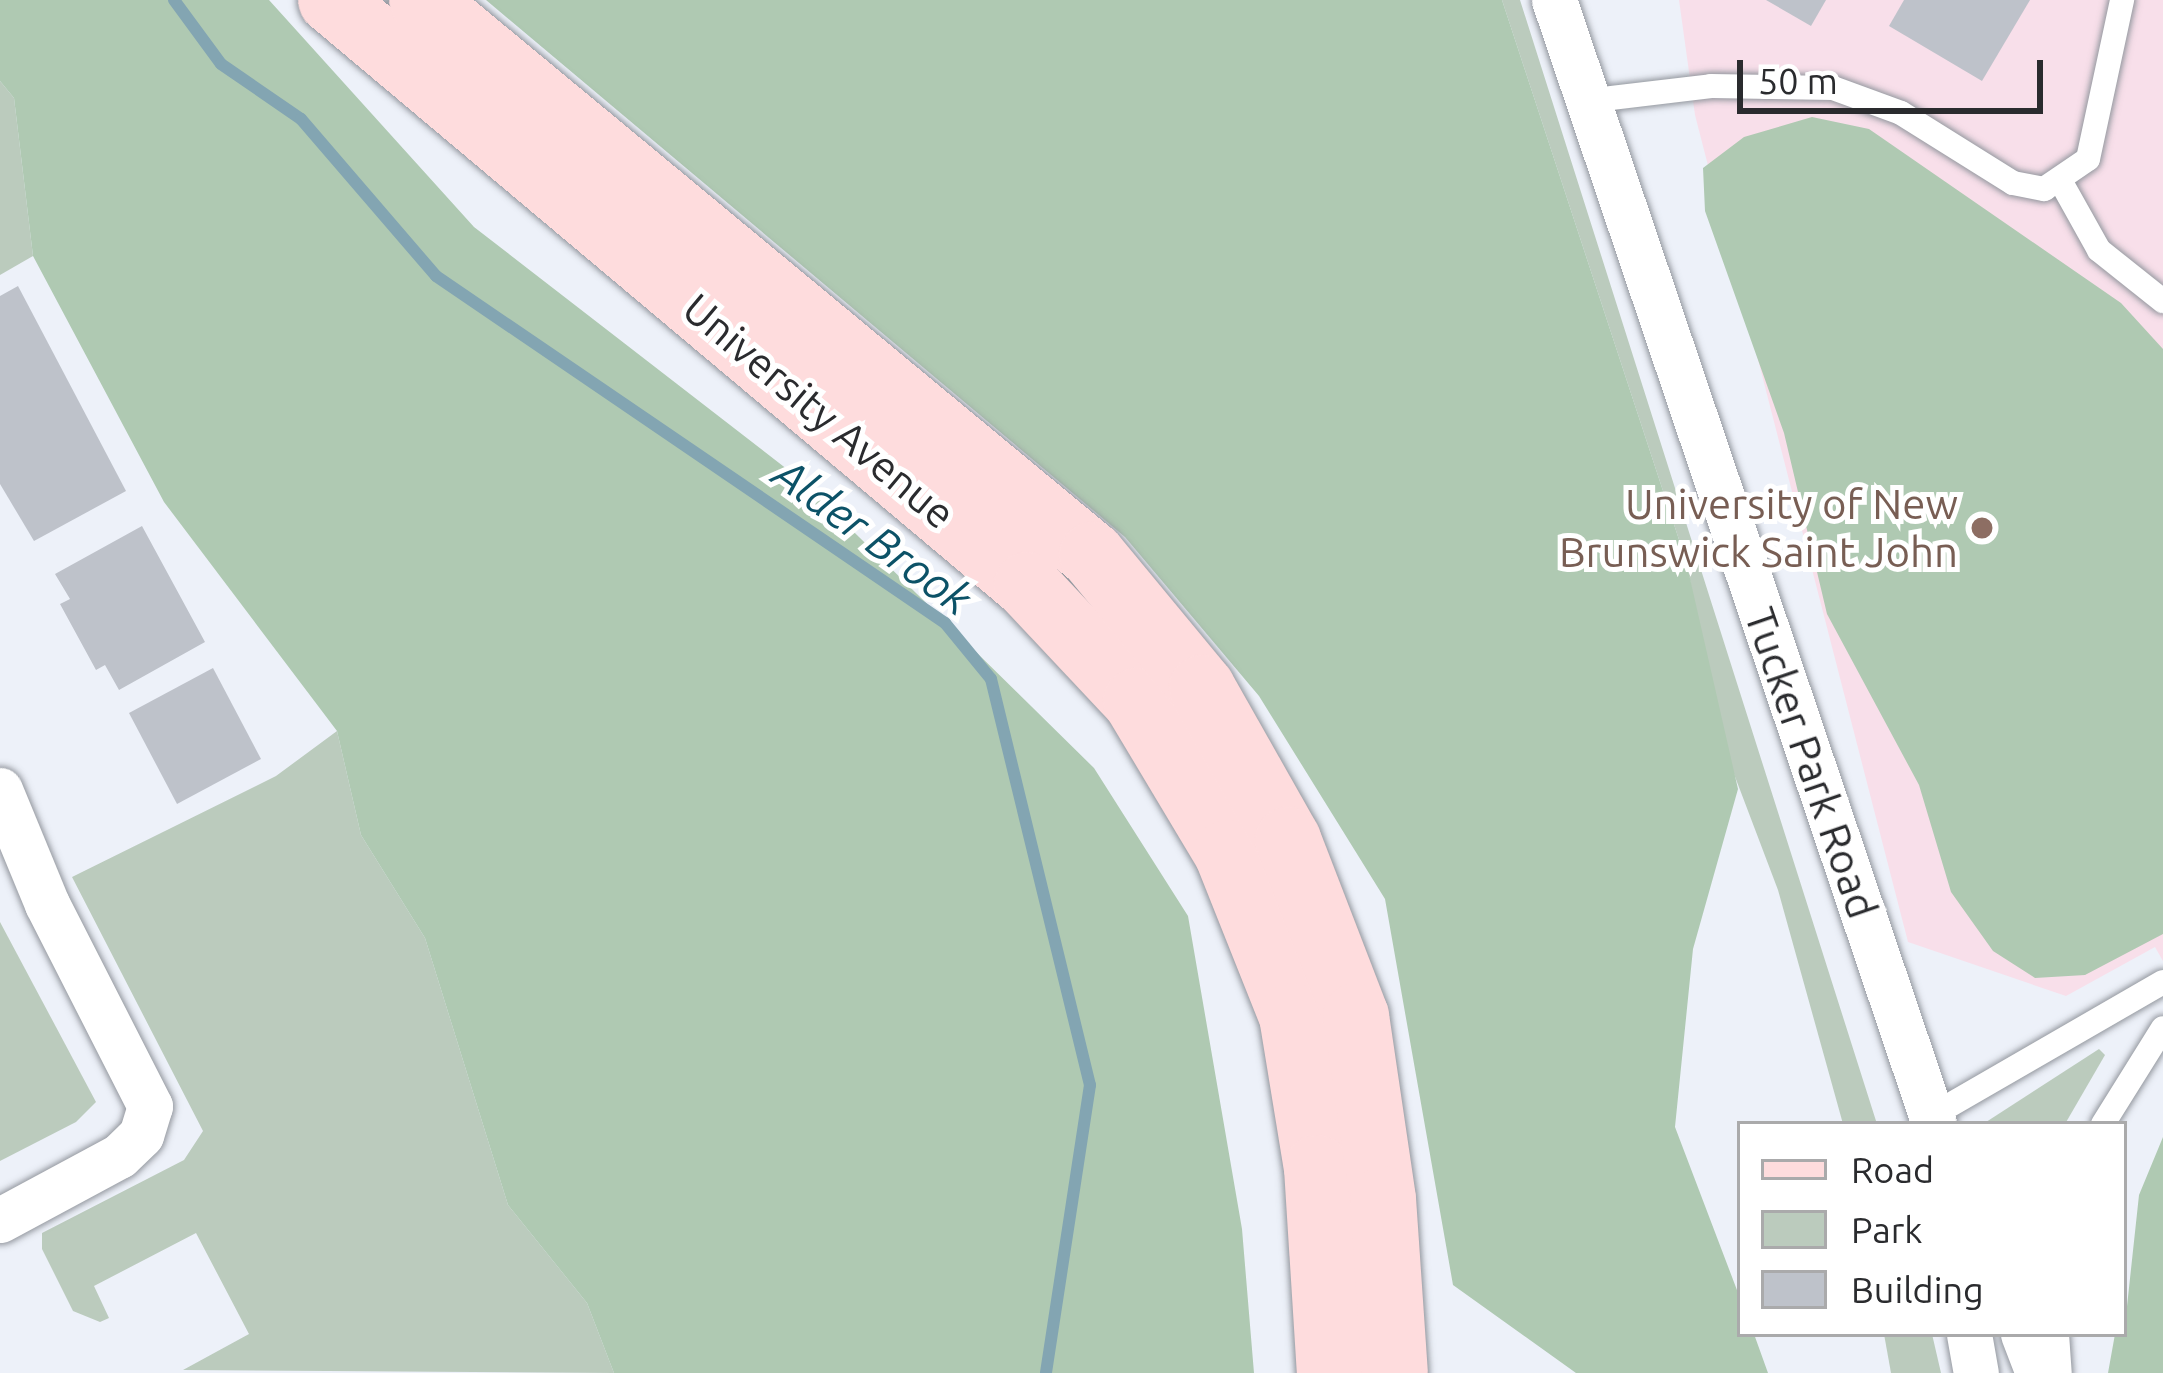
<!DOCTYPE html>
<style>
body{margin:0}
#map{position:relative;width:2163px;height:1373px;overflow:hidden;background:#edf1f9;font-family:Ubuntu,sans-serif}
div>[style]{position:absolute}
.education>*{inset:0;background:#f8dfea}
.green>*{inset:0;background:#bbcbbd}
.forest>*{inset:0;background:#afc9b2}
.stream>*{height:12px;margin:-6px;padding:0 6px;transform-origin:6px;border-radius:6px;background:#83a5b2}
.building>*{inset:0;background:#bec2ca}
.roads{filter:drop-shadow(0 0 3px #94989f) drop-shadow(0 0 3px #94989f)}
.lane>*{height:24px;margin:-12px;padding:0 12px;transform-origin:12px;border-radius:12px;background:#fff}
.street>*{height:45px;margin:-22.5px;padding:0 22.5px;transform-origin:22.5px;border-radius:22.5px;background:#fff}
.secondary>*{height:66px;margin:-33px;padding:0 33px;transform-origin:33px;border-radius:33px;background:#fedcdd}
.dots>*{width:33px;height:33px;translate:-50% -50%;box-sizing:border-box;border:6px solid #fff;border-radius:50%}
span{translate:-50% -50%;white-space:nowrap;text-align:center;line-height:1.15;-webkit-text-stroke:10px #fff;paint-order:stroke}
.street-label{font-size:42px;color:#2a2b2e}
.education-label{font-size:42px;color:#785e54}
.right{translate:-100% -50%;text-align:right}
.water-label{font-size:45px;color:#0c5267;font-style:italic}
.legend{position:absolute;left:1737px;top:1121px;width:390px;height:216px;box-sizing:border-box;background:#fff;border:3px solid #aaaaab;margin:0;padding:15px 21px;list-style:none;font-size:36px;color:#2a2b2e}
.legend li{display:flex;align-items:center;gap:24px;height:60px}
.legend b{width:60px;border:3px solid #aaaaab}
.scale{position:absolute;left:1737px;top:60px;width:306px;height:54px;box-sizing:border-box;border:6px solid #2a2b2e;border-top:0;padding-left:15px;font-size:36px;line-height:42px;white-space:nowrap;color:#2a2b2e;-webkit-text-stroke:9px #fff;paint-order:stroke}
</style>
<div id="map">
<div class="education">
<div style="clip-path:polygon(1679px 0,2163px 0,2163px 961px,2155px 947px,2066px 996px,1908px 942px,1695px 115px)"></div>
</div>
<div class="green">
<div style="clip-path:polygon(1502px 0,1520px 0,1877px 1124px,1843px 1124px,1778px 890px,1723px 745px,1686px 561px)"></div>
<div style="clip-path:polygon(0 81px,14px 98px,33px 256px,0 275px)"></div>
<div style="clip-path:polygon(337px 731px,361px 835px,425px 938px,508px 1205px,587px 1303px,614px 1373px,183px 1370px,249px 1334px,196px 1233px,94px 1286px,109px 1318px,100px 1322px,73px 1311px,42px 1249px,42px 1233px,184px 1160px,203px 1131px,72px 877px,276px 776px)"></div>
<div style="clip-path:polygon(0 922px,96px 1102px,76px 1122px,0 1161px)"></div>
<div style="clip-path:polygon(2099px 1049px,2105px 1055px,2065px 1124px,1983px 1124px)"></div>
<div style="clip-path:polygon(1884px 1334px,1932px 1334px,1941px 1373px,1891px 1373px)"></div>
</div>
<div class="forest">
<div style="clip-path:polygon(0 0,269px 0,474px 227px,801px 480px,1094px 768px,1188px 916px,1242px 1229px,1254px 1373px,614px 1373px,587px 1303px,508px 1205px,425px 938px,361px 835px,337px 731px,164px 502px,33px 256px,14px 98px,0 81px)"></div>
<div style="clip-path:polygon(486px 0,1502px 0,1686px 561px,1738px 789px,1693px 949px,1675px 1127px,1740px 1298px,1740px 1334px,1754px 1334px,1768px 1373px,1576px 1373px,1453px 1285px,1385px 899px,1259px 696px,1125px 537px)"></div>
<div style="clip-path:polygon(1812px 117px,1869px 129px,2121px 303px,2163px 349px,2163px 934px,2085px 975px,2035px 978px,1993px 951px,1951px 892px,1919px 785px,1827px 614px,1784px 433px,1705px 211px,1703px 168px,1744px 137px)"></div>
<div style="clip-path:polygon(2163px 1137px,2163px 1373px,2108px 1373px,2115px 1334px,2124px 1334px,2139px 1195px)"></div>
</div>
<div class="stream">
<div style="left:174px;top:0;width:79px;rotate:53.7deg"></div>
<div style="left:221px;top:64px;width:97px;rotate:34.5deg"></div>
<div style="left:301px;top:119px;width:207px;rotate:49.3deg"></div>
<div style="left:436px;top:276px;width:616px;rotate:34.28deg"></div>
<div style="left:945px;top:623px;width:72px;rotate:50.6deg"></div>
<div style="left:991px;top:679px;width:418px;rotate:76.3deg"></div>
<div style="left:1090px;top:1085px;width:291px;rotate:98.7deg"></div>
</div>
<div class="building">
<div style="clip-path:polygon(1766px 0,1826px 0,1811px 26px)"></div>
<div style="clip-path:polygon(1904px 0,2030px 0,1982px 81px,1889px 26px)"></div>
<div style="clip-path:polygon(18px 286px,126px 491px,34px 541px,0 484px,0 296px)"></div>
<div style="clip-path:polygon(142px 526px,205px 642px,119px 690px,105px 665px,96px 670px,60px 604px,70px 599px,55px 574px)"></div>
<div style="clip-path:polygon(213px 668px,261px 759px,177px 804px,129px 713px)"></div>
</div>
<div class="roads">
<div class="lane">
<div style="left:1586px;top:101px;width:126px;rotate:-6.8deg"></div>
<div style="left:1711px;top:86px;width:122px;rotate:0.9deg"></div>
<div style="left:1833px;top:88px;width:72px;rotate:20.2deg"></div>
<div style="left:1901px;top:113px;width:132px;rotate:32deg"></div>
<div style="left:2013px;top:183px;width:32px;rotate:11deg"></div>
<div style="left:2044px;top:189px;width:53px;rotate:-34.3deg"></div>
<div style="left:2088px;top:159px;width:163px;rotate:-77.9deg"></div>
<div style="left:2061px;top:182px;width:78px;rotate:60.8deg"></div>
<div style="left:2099px;top:250px;width:82px;rotate:38.6deg"></div>
<div style="left:1931px;top:1116px;width:268px;rotate:-30deg"></div>
<div style="left:2103px;top:1124px;width:113px;rotate:-58deg"></div>
<div style="left:2057px;top:1334px;width:39px;rotate:86deg"></div>
</div>
<div class="street">
<div style="left:1554px;top:0;width:1186px;rotate:71.32deg"></div>
<div style="left:0;top:790px;width:123px;rotate:67.6deg"></div>
<div style="left:47px;top:904px;width:227px;rotate:63deg"></div>
<div style="left:150px;top:1106px;width:30px;rotate:107deg"></div>
<div style="left:141px;top:1135px;width:30px;rotate:136deg"></div>
<div style="left:119px;top:1156px;width:135px;rotate:151.7deg"></div>
<div style="left:1969px;top:1334px;width:40px;rotate:80deg"></div>
<div style="left:2023px;top:1334px;width:42px;rotate:69deg"></div>
</div>
<div class="secondary">
<div style="left:331px;top:0;width:909px;rotate:40.05deg"></div>
<div style="left:1027px;top:585px;width:159px;rotate:46.8deg"></div>
<div style="left:1136px;top:701px;width:177px;rotate:59.1deg"></div>
<div style="left:1227px;top:853px;width:175px;rotate:68.3deg"></div>
<div style="left:1292px;top:1016px;width:154px;rotate:80.7deg"></div>
<div style="left:1317px;top:1168px;width:205px;rotate:86.4deg"></div>
<div style="left:422px;top:0;width:870px;rotate:39.64deg"></div>
<div style="left:1092px;top:555px;width:173px;rotate:50.4deg"></div>
<div style="left:1202px;top:688px;width:175px;rotate:60.5deg"></div>
<div style="left:1288px;top:840px;width:189px;rotate:68.9deg"></div>
<div style="left:1356px;top:1016px;width:185px;rotate:81.6deg"></div>
<div style="left:1383px;top:1199px;width:174px;rotate:86.1deg"></div>
</div>
</div>
<div class="dots">
<div style="left:1982px;top:528px;background:#8d6e63"></div>
</div>
<div class="street-label">
<span style="left:819px;top:411px;rotate:40deg">University Avenue</span>
<span style="left:1811px;top:763px;rotate:71deg">Tucker Park Road</span>
</div>
<div class="education-label">
<span class="right" style="left:1958px;top:528px">University of New<br>Brunswick Saint John</span>
</div>
<div class="water-label">
<span style="left:873px;top:536px;rotate:36deg">Alder Brook</span>
</div>
<ul class="legend">
<li><b style="height:15px;background:#fedcdd"></b>Road</li>
<li><b style="height:33px;background:#bbcbbd"></b>Park</li>
<li><b style="height:33px;background:#bec2ca"></b>Building</li>
</ul>
<div class="scale">50 m</div>
</div>
